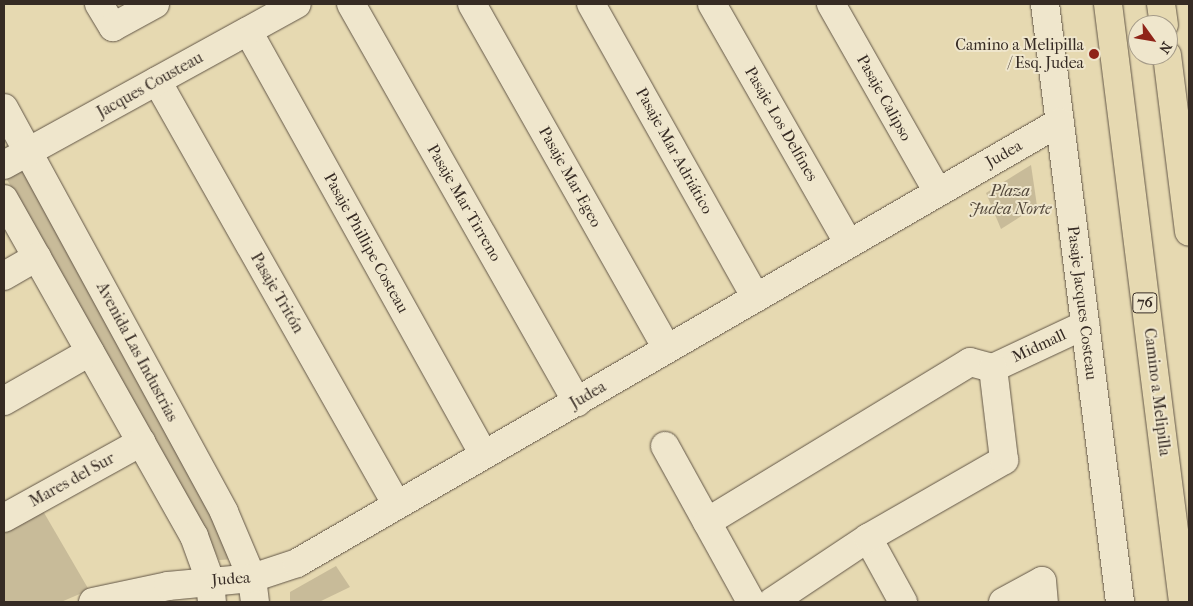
<!DOCTYPE html>
<meta charset="utf-8">
<style>
body{margin:0}
#map{position:relative;width:1193px;height:606px;overflow:hidden;background:#e6d9b1;font-family:"IM FELL French Canon",serif}
div>[style]{position:absolute}
.green>*{inset:0;background:#c8bb99}
.roads{filter:drop-shadow(0 0 1px #625647) drop-shadow(0 0 1px #625647)}
.minor>*{height:28px;margin:-14px;padding:0 14px;transform-origin:14px;border-radius:14px;background:#efe6cc}
.major>*{height:28px;margin:-14px;padding:0 14px;transform-origin:14px;border-radius:14px;background:#e6d9b1}
.dots>*{width:14px;height:14px;translate:-50% -50%;box-sizing:border-box;border:2px solid #efe6cc;border-radius:50%}
span{translate:-50% -50%;white-space:nowrap;text-align:center;line-height:1.15;-webkit-text-stroke:4px #efe6cc;paint-order:stroke}
.shield-label span{padding:1px 4px;background:#efe6cc;border:1px solid;border-radius:4px;-webkit-text-stroke-width:0}
.shield-label{font-size:15px;color:#362b24;font-weight:700}
.poi-label{font-size:16px;color:#362b24}
.right{translate:-100% -50%;text-align:right}
.street-label{font-size:16px;color:#362b24}
.park-label{font-size:16px;color:#53483b;font-style:italic}
.frame{position:absolute;inset:0;border:5px solid #362b24;pointer-events:none}
.north{position:absolute;left:1128px;top:15px;width:50px;height:50px;box-sizing:border-box;background:#efe6cc;border:1px solid #a59b89;border-radius:50%;rotate:122deg;font-size:14px;font-weight:700;line-height:20px;text-align:center;color:#362b24}
.north::after{content:'';display:block;margin:auto;width:18px;height:22px;background:#8f2418;clip-path:polygon(50% 0,100% 100%,50% 72%,0 100%)}
</style>
<div id="map">
<div class="green">
<div style="clip-path:polygon(24px 165px,237px 559px,219px 560px,201px 522px,5px 176px)"></div>
<div style="clip-path:polygon(1031px 165px,1037px 206px,1001px 229px,986px 193px)"></div>
<div style="clip-path:polygon(43px 511px,89px 590px,61px 602px,4px 602px,4px 534px)"></div>
<div style="clip-path:polygon(336px 566px,350px 587px,319px 602px,290px 602px,290px 592px)"></div>
</div>
<div class="roads">
<div class="minor">
<div style="left:99px;top:4px;width:27px;rotate:59deg"></div>
<div style="left:113px;top:27px;width:48px;rotate:-28.7deg"></div>
<div style="left:351px;top:4px;width:458px;rotate:60.4deg"></div>
<div style="left:472px;top:4px;width:396px;rotate:60.5deg"></div>
<div style="left:591px;top:4px;width:337px;rotate:60.7deg"></div>
<div style="left:712px;top:4px;width:276px;rotate:60.3deg"></div>
<div style="left:831px;top:4px;width:216px;rotate:60.4deg"></div>
<div style="left:1045px;top:4px;width:603px;rotate:82.85deg"></div>
<div style="left:248px;top:31px;width:485px;rotate:60.9deg"></div>
<div style="left:157px;top:81px;width:487px;rotate:60.5deg"></div>
<div style="left:4px;top:108px;width:460px;rotate:61.4deg"></div>
<div style="left:224px;top:512px;width:72px;rotate:67deg"></div>
<div style="left:252px;top:578px;width:24px;rotate:83deg"></div>
<div style="left:4px;top:165px;width:334px;rotate:-28.8deg"></div>
<div style="left:4px;top:199px;width:387px;rotate:60.6deg"></div>
<div style="left:194px;top:536px;width:47px;rotate:70deg"></div>
<div style="left:210px;top:580px;width:22px;rotate:85deg"></div>
<div style="left:4px;top:276px;width:38px;rotate:-30deg"></div>
<div style="left:993px;top:368px;width:102px;rotate:-25.1deg"></div>
<div style="left:4px;top:401px;width:99px;rotate:-29.7deg"></div>
<div style="left:665px;top:446px;width:178px;rotate:61.1deg"></div>
<div style="left:4px;top:518px;width:157px;rotate:-29deg"></div>
<div style="left:707px;top:522px;width:308px;rotate:-31.3deg"></div>
<div style="left:970px;top:362px;width:24px;rotate:15deg"></div>
<div style="left:868px;top:538px;width:73px;rotate:61.3deg"></div>
<div style="left:93px;top:602px;width:77px;rotate:-12deg"></div>
<div style="left:168px;top:586px;width:84px;rotate:-5.4deg"></div>
<div style="left:252px;top:578px;width:47px;rotate:-18.4deg"></div>
<div style="left:297px;top:563px;width:881px;rotate:-30.03deg"></div>
<div style="left:772px;top:602px;width:115px;rotate:-33.7deg"></div>
<div style="left:868px;top:538px;width:157px;rotate:-29.8deg"></div>
<div style="left:1004px;top:460px;width:93px;rotate:-96.8deg"></div>
<div style="left:1003px;top:602px;width:44px;rotate:-28.3deg"></div>
<div style="left:1042px;top:581px;width:21px;rotate:85deg"></div>
</div>
<div class="major">
<div style="left:1108px;top:4px;width:603px;rotate:82.85deg"></div>
<div style="left:1161px;top:4px;width:21px;rotate:82deg"></div>
<div style="left:1167px;top:55px;width:178px;rotate:82.9deg"></div>
</div>
</div>
<div class="dots">
<div style="left:1094px;top:54px;background:#8f2418"></div>
</div>
<div class="shield-label">
<span style="left:1145px;top:303px">76</span>
</div>
<div class="poi-label">
<span class="right" style="left:1084px;top:54px">Camino a Melipilla<br>/ Esq. Judea</span>
</div>
<div class="street-label">
<span style="left:150px;top:85px;rotate:-29deg">Jacques Cousteau</span>
<span style="left:884px;top:98px;rotate:61deg">Pasaje Calipso</span>
<span style="left:781px;top:124px;rotate:60deg">Pasaje Los Delfines</span>
<span style="left:674px;top:151px;rotate:61deg">Pasaje Mar Adriático</span>
<span style="left:1004px;top:154px;rotate:-30deg">Judea</span>
<span style="left:570px;top:177px;rotate:61deg">Pasaje Mar Egeo</span>
<span style="left:464px;top:203px;rotate:60deg">Pasaje Mar Tirreno</span>
<span style="left:366px;top:243px;rotate:61deg">Pasaje Phillipe Costeau</span>
<span style="left:277px;top:293px;rotate:60deg">Pasaje Tritón</span>
<span style="left:1082px;top:303px;rotate:83deg">Pasaje Jacques Costeau</span>
<span style="left:1039px;top:346px;rotate:-25deg">Midmall</span>
<span style="left:137px;top:352px;rotate:62deg">Avenida Las Industrias</span>
<span style="left:1157px;top:392px;rotate:83deg">Camino a Melipilla</span>
<span style="left:588px;top:395px;rotate:-30deg">Judea</span>
<span style="left:72px;top:480px;rotate:-29deg">Mares del Sur</span>
<span style="left:231px;top:579px;rotate:-4deg">Judea</span>
</div>
<div class="park-label">
<span style="left:1010px;top:200px">Plaza<br>Judea Norte</span>
</div>
<div class="frame"></div>
<div class="north">N</div>
</div>
